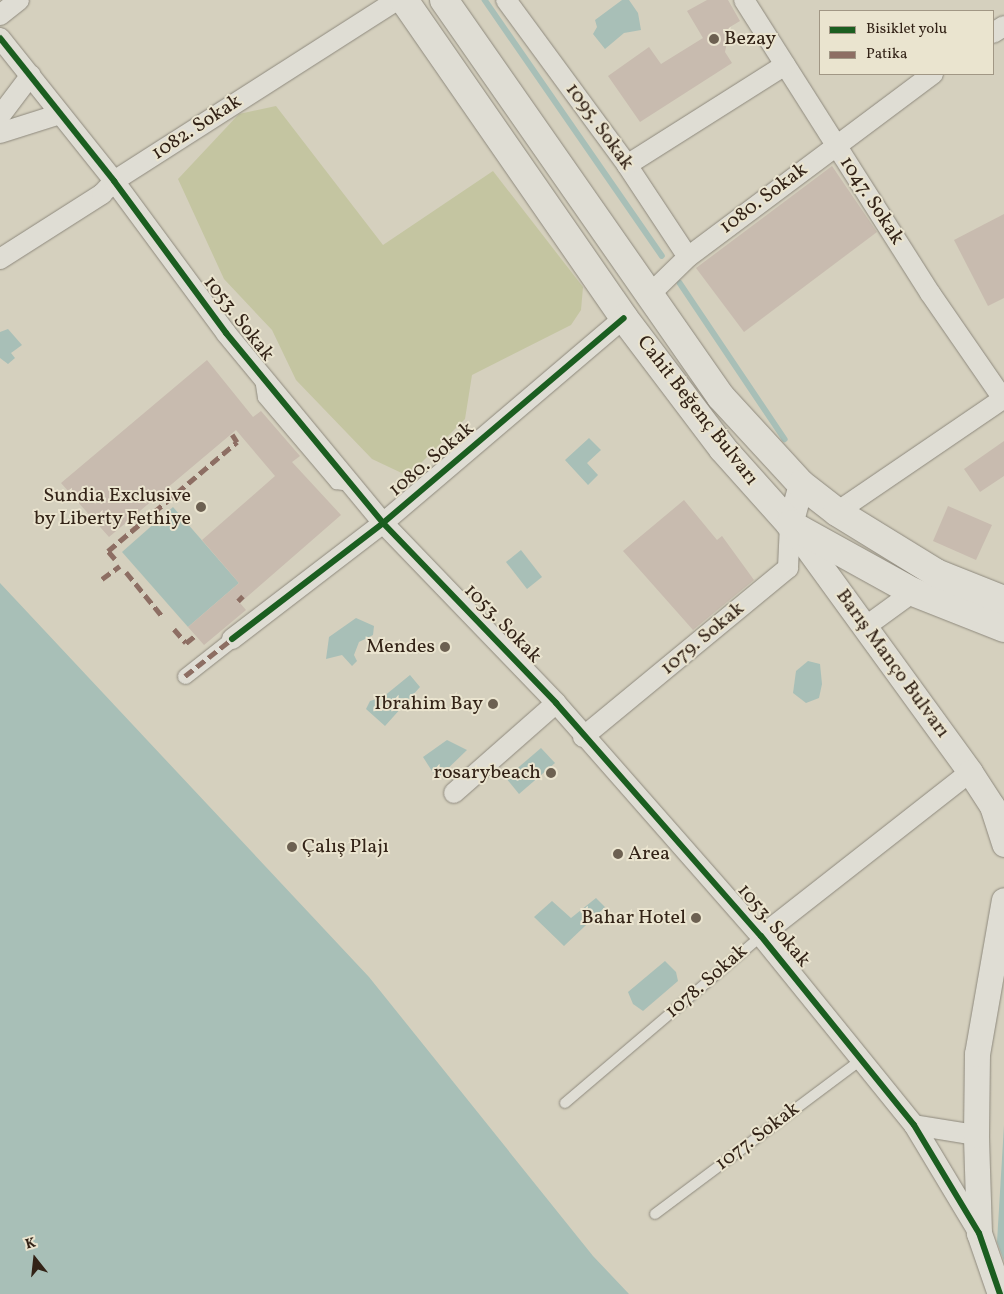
<!DOCTYPE html>
<meta charset="utf-8">
<style>
body{margin:0}
#map{position:relative;width:1004px;height:1294px;overflow:hidden;background:#d5d0be;font-family:Vollkorn,serif}
div>[style]{position:absolute}
.green>*{inset:0;background:#c4c5a1}
.water>*{inset:0;background:#a8bfb7}
.stream>*{height:5.5px;margin:-2.75px;padding:0 2.75px;transform-origin:2.75px;border-radius:2.75px;background:#a8bfb7}
.building>*{inset:0;background:#c8bbaf}
.roads{filter:drop-shadow(0 0 1px #8e897d) drop-shadow(0 0 1px #8e897d)}
.service>*{height:10px;margin:-5px;padding:0 5px;transform-origin:5px;border-radius:5px;background:#dfddd4}
.pedestrian>*{height:15px;margin:-7.5px;padding:0 7.5px;transform-origin:7.5px;border-radius:7.5px;background:#dfddd4}
.minor>*{height:20px;margin:-10px;padding:0 10px;transform-origin:10px;border-radius:10px;background:#dfddd4}
.tertiary>*{height:25px;margin:-12.5px;padding:0 12.5px;transform-origin:12.5px;border-radius:12.5px;background:#dfddd4}
.secondary>*{height:28px;margin:-14px;padding:0 14px;transform-origin:14px;border-radius:14px;background:#dfddd4}
.quiet>*{height:5px;margin-top:-2.5px;transform-origin:0;background:repeating-linear-gradient(90deg,#8d6e63 0 10px,transparent 0 15px)}
.cycleway>*{height:6px;margin:-3px;padding:0 3px;transform-origin:3px;border-radius:3px;background:#1b5e20}
.dots>*{width:14px;height:14px;translate:-50% -50%;box-sizing:border-box;border:2px solid #eae4cf;border-radius:50%}
span{translate:-50% -50%;white-space:nowrap;text-align:center;line-height:1.15;-webkit-text-stroke:4px #eae4cf;paint-order:stroke}
.poi-label{font-size:20px;color:#332317}
.left{translate:0 -50%;text-align:left}
.right{translate:-100% -50%;text-align:right}
.street-label{font-size:20px;color:#332317}
.legend{position:absolute;left:819px;top:10px;width:175px;height:65px;box-sizing:border-box;background:#eae4cf;border:1px solid #a19785;margin:0;padding:6px 9px;list-style:none;font-size:15px;color:#332317}
.legend li{display:flex;align-items:center;gap:10px;height:25px}
.legend b{width:25px;border:1px solid #a19785}
.north{position:absolute;left:10px;top:1234px;width:50px;height:50px;-webkit-text-stroke:4px #eae4cf;paint-order:stroke;rotate:344deg;font-size:14px;font-weight:700;line-height:20px;text-align:center;color:#332317}
.north::after{content:'';display:block;margin:auto;width:18px;height:22px;background:#332317;clip-path:polygon(50% 0,100% 100%,50% 72%,0 100%)}
</style>
<div id="map">
<div class="green">
<div style="clip-path:polygon(276px 106px,383px 245px,493px 171px,583px 287px,581px 310px,571px 325px,472px 375px,465px 419px,408px 476px,372px 459px,296px 380px,272px 330px,224px 279px,178px 179px,239px 114px)"></div>
</div>
<div class="water">
<div style="clip-path:polygon(622px 0,629px 0,638px 13px,641px 30px,624px 33px,605px 49px,593px 34px,597px 27px,595px 20px)"></div>
<div style="clip-path:polygon(8px 329px,22px 345px,11px 353px,15px 358px,8px 364px,0 358px,0 332px)"></div>
<div style="clip-path:polygon(589px 438px,601px 450px,587px 463px,598px 475px,588px 485px,565px 460px)"></div>
<div style="clip-path:polygon(173px 507px,239px 583px,188px 627px,122px 552px)"></div>
<div style="clip-path:polygon(521px 550px,542px 577px,527px 589px,506px 562px)"></div>
<div style="clip-path:polygon(0 583px,369px 977px,593px 1256px,629px 1294px,0 1294px)"></div>
<div style="clip-path:polygon(356px 618px,374px 626px,373px 635px,359px 642px,354px 655px,357px 661px,352px 666px,342px 655px,326px 659px,329px 637px)"></div>
<div style="clip-path:polygon(808px 661px,820px 664px,822px 684px,819px 698px,806px 703px,793px 693px,796px 671px)"></div>
<div style="clip-path:polygon(410px 675px,420px 687px,385px 726px,366px 709px,370px 701px,383px 697px)"></div>
<div style="clip-path:polygon(447px 740px,467px 750px,437px 779px,423px 757px)"></div>
<div style="clip-path:polygon(541px 748px,555px 763px,519px 794px,506px 778px)"></div>
<div style="clip-path:polygon(596px 898px,605px 907px,564px 946px,534px 917px,552px 901px,571px 918px)"></div>
<div style="clip-path:polygon(665px 961px,676px 972px,678px 981px,643px 1011px,633px 1004px,628px 992px)"></div>
<div style="clip-path:polygon(1004px 1125px,1004px 1261px,997px 1242px)"></div>
</div>
<div class="stream">
<div style="left:485px;top:0;width:311px;rotate:55.3deg"></div>
<div style="left:680px;top:283px;width:188px;rotate:56.1deg"></div>
</div>
<div class="building">
<div style="clip-path:polygon(707px 0,728px 0,740px 21px,730px 27px,725px 52px,732px 63px,640px 122px,608px 76px,649px 47px,661px 64px,703px 38px,687px 11px)"></div>
<div style="clip-path:polygon(832px 166px,877px 232px,744px 332px,696px 268px)"></div>
<div style="clip-path:polygon(1004px 214px,1004px 298px,988px 306px,954px 240px)"></div>
<div style="clip-path:polygon(207px 360px,253px 417px,261px 411px,300px 456px,292px 462px,341px 515px,240px 603px,246px 610px,204px 645px,188px 627px,239px 583px,202px 540px,275px 476px,236px 430px,109px 537px,61px 483px)"></div>
<div style="clip-path:polygon(1004px 441px,1004px 476px,980px 492px,964px 469px)"></div>
<div style="clip-path:polygon(684px 500px,717px 540px,722px 536px,754px 580px,693px 630px,623px 551px)"></div>
<div style="clip-path:polygon(948px 506px,992px 525px,976px 560px,933px 541px)"></div>
</div>
<div class="roads">
<div class="service">
<div style="left:260px;top:379px;width:19px;rotate:81deg"></div>
<div style="left:263px;top:398px;width:113px;rotate:49.7deg"></div>
<div style="left:336px;top:484px;width:15px;rotate:8deg"></div>
<div style="left:565px;top:1103px;width:257px;rotate:-40.4deg"></div>
<div style="left:655px;top:1214px;width:257px;rotate:-36.8deg"></div>
</div>
<div class="pedestrian">
<div style="left:185px;top:676px;width:60px;rotate:-38.2deg"></div>
</div>
<div class="minor">
<div style="left:506px;top:0;width:205px;rotate:53.7deg"></div>
<div style="left:627px;top:165px;width:110px;rotate:56.5deg"></div>
<div style="left:744px;top:0;width:347px;rotate:57.6deg"></div>
<div style="left:930px;top:293px;width:129px;rotate:55.4deg"></div>
<div style="left:0;top:15px;width:24px;rotate:-38deg"></div>
<div style="left:993px;top:33px;width:13px;rotate:-32deg"></div>
<div style="left:0;top:38px;width:183px;rotate:51.4deg"></div>
<div style="left:114px;top:181px;width:189px;rotate:53.6deg"></div>
<div style="left:226px;top:333px;width:246px;rotate:50.4deg"></div>
<div style="left:383px;top:523px;width:250px;rotate:46.1deg"></div>
<div style="left:556px;top:703px;width:310px;rotate:48.7deg"></div>
<div style="left:761px;top:936px;width:243px;rotate:51deg"></div>
<div style="left:914px;top:1125px;width:126px;rotate:59deg"></div>
<div style="left:0;top:116px;width:51px;rotate:-52.9deg"></div>
<div style="left:0;top:133px;width:63px;rotate:-17.6deg"></div>
<div style="left:627px;top:165px;width:187px;rotate:-32.3deg"></div>
<div style="left:0;top:259px;width:121px;rotate:-32.5deg"></div>
<div style="left:102px;top:194px;width:18px;rotate:-47deg"></div>
<div style="left:114px;top:181px;width:336px;rotate:-32.6deg"></div>
<div style="left:649px;top:295px;width:54px;rotate:-44.3deg"></div>
<div style="left:688px;top:257px;width:306px;rotate:-36.8deg"></div>
<div style="left:837px;top:512px;width:202px;rotate:-34.3deg"></div>
<div style="left:865px;top:627px;width:59px;rotate:-36.1deg"></div>
<div style="left:232px;top:639px;width:190px;rotate:-37.5deg"></div>
<div style="left:383px;top:523px;width:316px;rotate:-40.4deg"></div>
<div style="left:583px;top:737px;width:266px;rotate:-39.5deg"></div>
<div style="left:788px;top:568px;width:44px;rotate:-87.4deg"></div>
<div style="left:454px;top:793px;width:136px;rotate:-41.4deg"></div>
<div style="left:761px;top:936px;width:266px;rotate:-38.1deg"></div>
<div style="left:914px;top:1125px;width:63px;rotate:9.2deg"></div>
</div>
<div class="tertiary">
<div style="left:801px;top:484px;width:41px;rotate:105.4deg"></div>
<div style="left:790px;top:524px;width:306px;rotate:54deg"></div>
<div style="left:970px;top:772px;width:40px;rotate:57.1deg"></div>
<div style="left:992px;top:806px;width:40px;rotate:72deg"></div>
<div style="left:1000px;top:1294px;width:65px;rotate:-109deg"></div>
<div style="left:979px;top:1233px;width:98px;rotate:-91.8deg"></div>
<div style="left:976px;top:1135px;width:81px;rotate:-89.3deg"></div>
<div style="left:977px;top:1054px;width:156px;rotate:-80.1deg"></div>
</div>
<div class="secondary">
<div style="left:404px;top:0;width:387px;rotate:55.3deg"></div>
<div style="left:624px;top:318px;width:164px;rotate:52.9deg"></div>
<div style="left:723px;top:449px;width:101px;rotate:48.2deg"></div>
<div style="left:790px;top:524px;width:141px;rotate:28.9deg"></div>
<div style="left:913px;top:592px;width:98px;rotate:21.6deg"></div>
<div style="left:444px;top:0;width:484px;rotate:55.1deg"></div>
<div style="left:721px;top:397px;width:118px;rotate:47.4deg"></div>
<div style="left:801px;top:484px;width:46px;rotate:37.9deg"></div>
<div style="left:837px;top:512px;width:116px;rotate:31.6deg"></div>
<div style="left:936px;top:573px;width:73px;rotate:21.7deg"></div>
</div>
</div>
<div class="quiet">
<div style="left:115px;top:559px;width:11px;rotate:-131deg"></div>
<div style="left:108px;top:551px;width:169px;rotate:-40.2deg"></div>
<div style="left:237px;top:442px;width:9px;rotate:-122deg"></div>
<div style="left:126px;top:572px;width:57px;rotate:50.7deg"></div>
<div style="left:102px;top:579px;width:22px;rotate:-36deg"></div>
<div style="left:238px;top:601px;width:7px;rotate:-45deg"></div>
<div style="left:174px;top:629px;width:18px;rotate:49deg"></div>
<div style="left:186px;top:643px;width:13px;rotate:-39deg"></div>
<div style="left:185px;top:676px;width:60px;rotate:-38.2deg"></div>
</div>
<div class="cycleway">
<div style="left:0;top:38px;width:183px;rotate:51.4deg"></div>
<div style="left:114px;top:181px;width:189px;rotate:53.6deg"></div>
<div style="left:226px;top:333px;width:246px;rotate:50.4deg"></div>
<div style="left:383px;top:523px;width:250px;rotate:46.1deg"></div>
<div style="left:556px;top:703px;width:310px;rotate:48.7deg"></div>
<div style="left:761px;top:936px;width:243px;rotate:51deg"></div>
<div style="left:914px;top:1125px;width:126px;rotate:59deg"></div>
<div style="left:979px;top:1233px;width:65px;rotate:71deg"></div>
<div style="left:232px;top:639px;width:190px;rotate:-37.5deg"></div>
<div style="left:383px;top:523px;width:316px;rotate:-40.4deg"></div>
</div>
<div class="dots">
<div style="left:714px;top:39px;background:#6c6051"></div>
<div style="left:201px;top:507px;background:#6c6051"></div>
<div style="left:445px;top:647px;background:#6c6051"></div>
<div style="left:493px;top:704px;background:#6c6051"></div>
<div style="left:551px;top:773px;background:#6c6051"></div>
<div style="left:292px;top:847px;background:#6c6051"></div>
<div style="left:618px;top:854px;background:#6c6051"></div>
<div style="left:696px;top:918px;background:#6c6051"></div>
</div>
<div class="poi-label">
<span class="left" style="left:724px;top:39px">Bezay</span>
<span class="right" style="left:191px;top:508px">Sundia Exclusive<br>by Liberty Fethiye</span>
<span class="right" style="left:435px;top:647px">Mendes</span>
<span class="right" style="left:483px;top:704px">Ibrahim Bay</span>
<span class="right" style="left:541px;top:773px">rosarybeach</span>
<span class="left" style="left:302px;top:847px">Çalış Plajı</span>
<span class="left" style="left:628px;top:854px">Area</span>
<span class="right" style="left:686px;top:918px">Bahar Hotel</span>
</div>
<div class="street-label">
<span style="left:599px;top:127px;rotate:54deg">1095. Sokak</span>
<span style="left:197px;top:128px;rotate:-33deg">1082. Sokak</span>
<span style="left:764px;top:199px;rotate:-37deg">1080. Sokak</span>
<span style="left:871px;top:201px;rotate:57deg">1047. Sokak</span>
<span style="left:238px;top:319px;rotate:52deg">1053. Sokak</span>
<span style="left:697px;top:411px;rotate:52deg">Cahit Beğenç Bulvarı</span>
<span style="left:432px;top:460px;rotate:-40deg">1080. Sokak</span>
<span style="left:502px;top:624px;rotate:46deg">1053. Sokak</span>
<span style="left:703px;top:639px;rotate:-40deg">1079. Sokak</span>
<span style="left:892px;top:664px;rotate:54deg">Barış Manço Bulvarı</span>
<span style="left:773px;top:926px;rotate:50deg">1053. Sokak</span>
<span style="left:707px;top:982px;rotate:-41deg">1078. Sokak</span>
<span style="left:758px;top:1137px;rotate:-37deg">1077. Sokak</span>
</div>
<ul class="legend">
<li><b style="height:6px;background:#1b5e20"></b>Bisiklet yolu</li>
<li><b style="height:6px;background:#8d6e63"></b>Patika</li>
</ul>
<div class="north">K</div>
</div>
